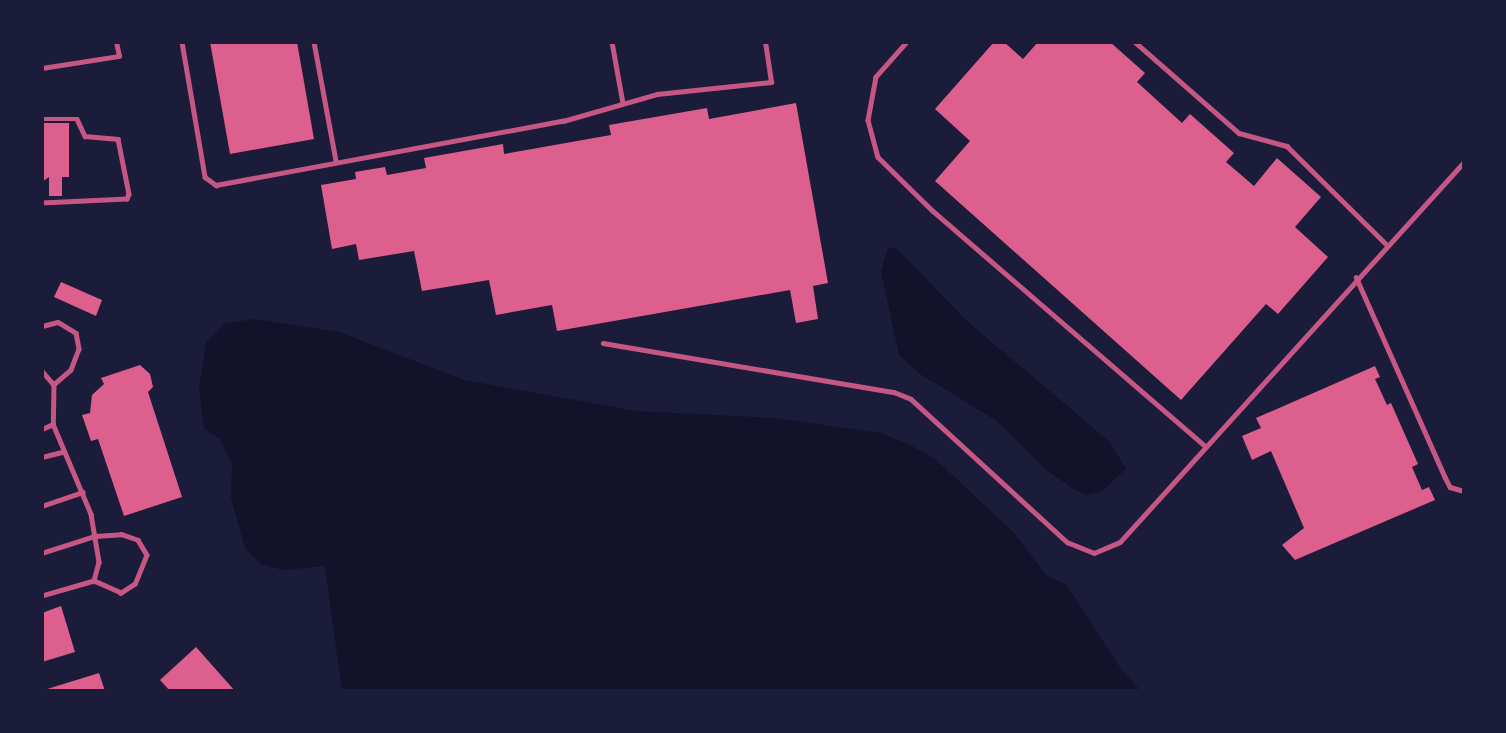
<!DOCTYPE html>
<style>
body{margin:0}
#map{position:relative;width:1506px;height:733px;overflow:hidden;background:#1b1b3a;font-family:Arial,sans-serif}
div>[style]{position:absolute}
.water>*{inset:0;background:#12122b}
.building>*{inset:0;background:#dd5f8e}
.service>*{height:4.5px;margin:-2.25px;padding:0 2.25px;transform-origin:2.25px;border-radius:2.25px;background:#c65784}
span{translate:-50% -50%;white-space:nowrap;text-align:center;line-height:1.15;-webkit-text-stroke:6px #1b1b3a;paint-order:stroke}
.frame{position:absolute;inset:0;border:44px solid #1b1b3a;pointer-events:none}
</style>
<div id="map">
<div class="water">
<div style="clip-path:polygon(888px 248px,896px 248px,968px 322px,1110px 442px,1126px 469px,1102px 491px,1086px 495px,1075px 490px,1045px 469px,997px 421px,920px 374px,899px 355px,881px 272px)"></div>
<div style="clip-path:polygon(254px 319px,339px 332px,464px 380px,636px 411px,776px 418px,881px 433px,908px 444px,934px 458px,1013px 532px,1047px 576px,1066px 584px,1121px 669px,1141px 691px,342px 691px,325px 566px,283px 570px,261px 564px,245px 548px,231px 498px,232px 464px,220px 439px,204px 428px,199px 389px,206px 343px,224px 324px)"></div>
</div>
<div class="building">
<div style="clip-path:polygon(210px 42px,297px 42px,314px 139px,230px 154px)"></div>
<div style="clip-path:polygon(994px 42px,1004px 42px,1023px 59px,1038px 42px,1110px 42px,1145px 73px,1137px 82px,1182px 123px,1190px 114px,1234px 153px,1226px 162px,1254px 186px,1277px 158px,1321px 197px,1295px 227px,1328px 257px,1278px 314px,1266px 304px,1181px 400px,935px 181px,970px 141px,935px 109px)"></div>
<div style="clip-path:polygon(796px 103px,828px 283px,813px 286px,818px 319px,796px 323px,790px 290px,557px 331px,552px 305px,496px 315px,489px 280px,422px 291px,414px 251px,359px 260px,356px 244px,332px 249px,321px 185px,356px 179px,355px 172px,385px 167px,387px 175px,426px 168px,424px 158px,503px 144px,504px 154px,611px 135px,609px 125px,707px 108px,709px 119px)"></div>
<div style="clip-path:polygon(42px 123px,69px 123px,69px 177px,62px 177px,62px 196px,49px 196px,49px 177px,42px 182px)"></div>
<div style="clip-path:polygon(61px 282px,102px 300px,96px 316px,54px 297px)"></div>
<div style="clip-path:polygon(140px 365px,150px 374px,153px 387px,148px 392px,182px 497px,124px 516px,98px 439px,91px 441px,82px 415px,90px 413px,92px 395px,104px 384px,101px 378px)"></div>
<div style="clip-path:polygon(1375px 366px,1380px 377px,1375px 379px,1387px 405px,1391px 403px,1418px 464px,1412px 467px,1422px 490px,1429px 487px,1435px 500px,1295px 560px,1282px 545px,1304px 528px,1271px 451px,1252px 460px,1242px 436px,1261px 428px,1256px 418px)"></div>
<div style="clip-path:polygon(61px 606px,75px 652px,42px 662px,42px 613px)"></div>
<div style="clip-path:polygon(196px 647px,235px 691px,170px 691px,160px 680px)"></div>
<div style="clip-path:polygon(99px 673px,105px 691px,44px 691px,44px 690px)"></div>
</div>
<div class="service">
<div style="left:182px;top:42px;width:137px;rotate:80.3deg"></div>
<div style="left:205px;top:177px;width:14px;rotate:36deg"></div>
<div style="left:216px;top:185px;width:353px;rotate:-10.5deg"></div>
<div style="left:563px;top:121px;width:98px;rotate:-16deg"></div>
<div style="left:657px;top:94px;width:115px;rotate:-6deg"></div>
<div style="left:771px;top:82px;width:40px;rotate:-98.5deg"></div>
<div style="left:314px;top:42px;width:121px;rotate:79.5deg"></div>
<div style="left:612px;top:42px;width:62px;rotate:79.8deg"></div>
<div style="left:907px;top:42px;width:47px;rotate:131.5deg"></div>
<div style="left:876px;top:77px;width:44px;rotate:100.5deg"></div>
<div style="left:868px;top:120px;width:38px;rotate:75deg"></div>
<div style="left:878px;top:157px;width:77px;rotate:44.5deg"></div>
<div style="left:933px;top:211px;width:359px;rotate:40.8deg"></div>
<div style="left:1135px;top:42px;width:138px;rotate:41.2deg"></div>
<div style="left:1239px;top:133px;width:50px;rotate:15.2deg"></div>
<div style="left:1287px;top:146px;width:139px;rotate:44.7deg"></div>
<div style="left:42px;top:68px;width:78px;rotate:-8.9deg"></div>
<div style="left:119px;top:56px;width:14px;rotate:-102deg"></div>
<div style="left:42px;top:119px;width:35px"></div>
<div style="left:77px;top:119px;width:19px;rotate:65deg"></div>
<div style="left:85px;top:136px;width:33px;rotate:5deg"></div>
<div style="left:118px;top:139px;width:56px;rotate:78.7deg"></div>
<div style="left:129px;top:194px;width:5px;rotate:112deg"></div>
<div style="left:127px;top:199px;width:85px;rotate:177.3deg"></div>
<div style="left:1356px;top:277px;width:219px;rotate:66deg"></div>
<div style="left:1445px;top:477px;width:11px;rotate:63deg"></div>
<div style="left:1450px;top:487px;width:15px;rotate:16deg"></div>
<div style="left:42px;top:326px;width:16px;rotate:-14deg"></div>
<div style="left:58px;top:322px;width:21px;rotate:31deg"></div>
<div style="left:76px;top:333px;width:16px;rotate:79deg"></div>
<div style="left:79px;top:349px;width:22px;rotate:111deg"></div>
<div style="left:71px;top:370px;width:23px;rotate:139deg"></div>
<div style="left:603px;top:343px;width:295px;rotate:9.6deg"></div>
<div style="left:894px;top:392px;width:18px;rotate:22deg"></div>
<div style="left:911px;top:399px;width:212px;rotate:42.5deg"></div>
<div style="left:1067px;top:542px;width:29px;rotate:22deg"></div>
<div style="left:1094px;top:553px;width:28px;rotate:-23deg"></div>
<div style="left:1120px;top:542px;width:513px;rotate:-47.85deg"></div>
<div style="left:42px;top:371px;width:18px;rotate:49deg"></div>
<div style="left:54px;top:385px;width:39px;rotate:91deg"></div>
<div style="left:53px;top:424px;width:98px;rotate:67.1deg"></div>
<div style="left:91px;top:514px;width:49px;rotate:80.5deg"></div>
<div style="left:99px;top:562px;width:20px;rotate:105deg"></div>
<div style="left:94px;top:581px;width:54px;rotate:163.9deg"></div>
<div style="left:42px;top:429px;width:12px;rotate:-24deg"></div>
<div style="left:42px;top:457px;width:21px;rotate:-14deg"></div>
<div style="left:42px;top:506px;width:43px;rotate:-18.9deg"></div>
<div style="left:42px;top:553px;width:56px;rotate:-17.8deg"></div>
<div style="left:95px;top:536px;width:26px;rotate:-4deg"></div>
<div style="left:121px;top:534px;width:18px;rotate:19deg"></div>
<div style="left:138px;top:540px;width:17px;rotate:59deg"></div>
<div style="left:147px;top:555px;width:31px;rotate:112deg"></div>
<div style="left:135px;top:584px;width:17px;rotate:147deg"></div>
<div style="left:121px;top:593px;width:30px;rotate:-156deg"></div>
</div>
<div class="frame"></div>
</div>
